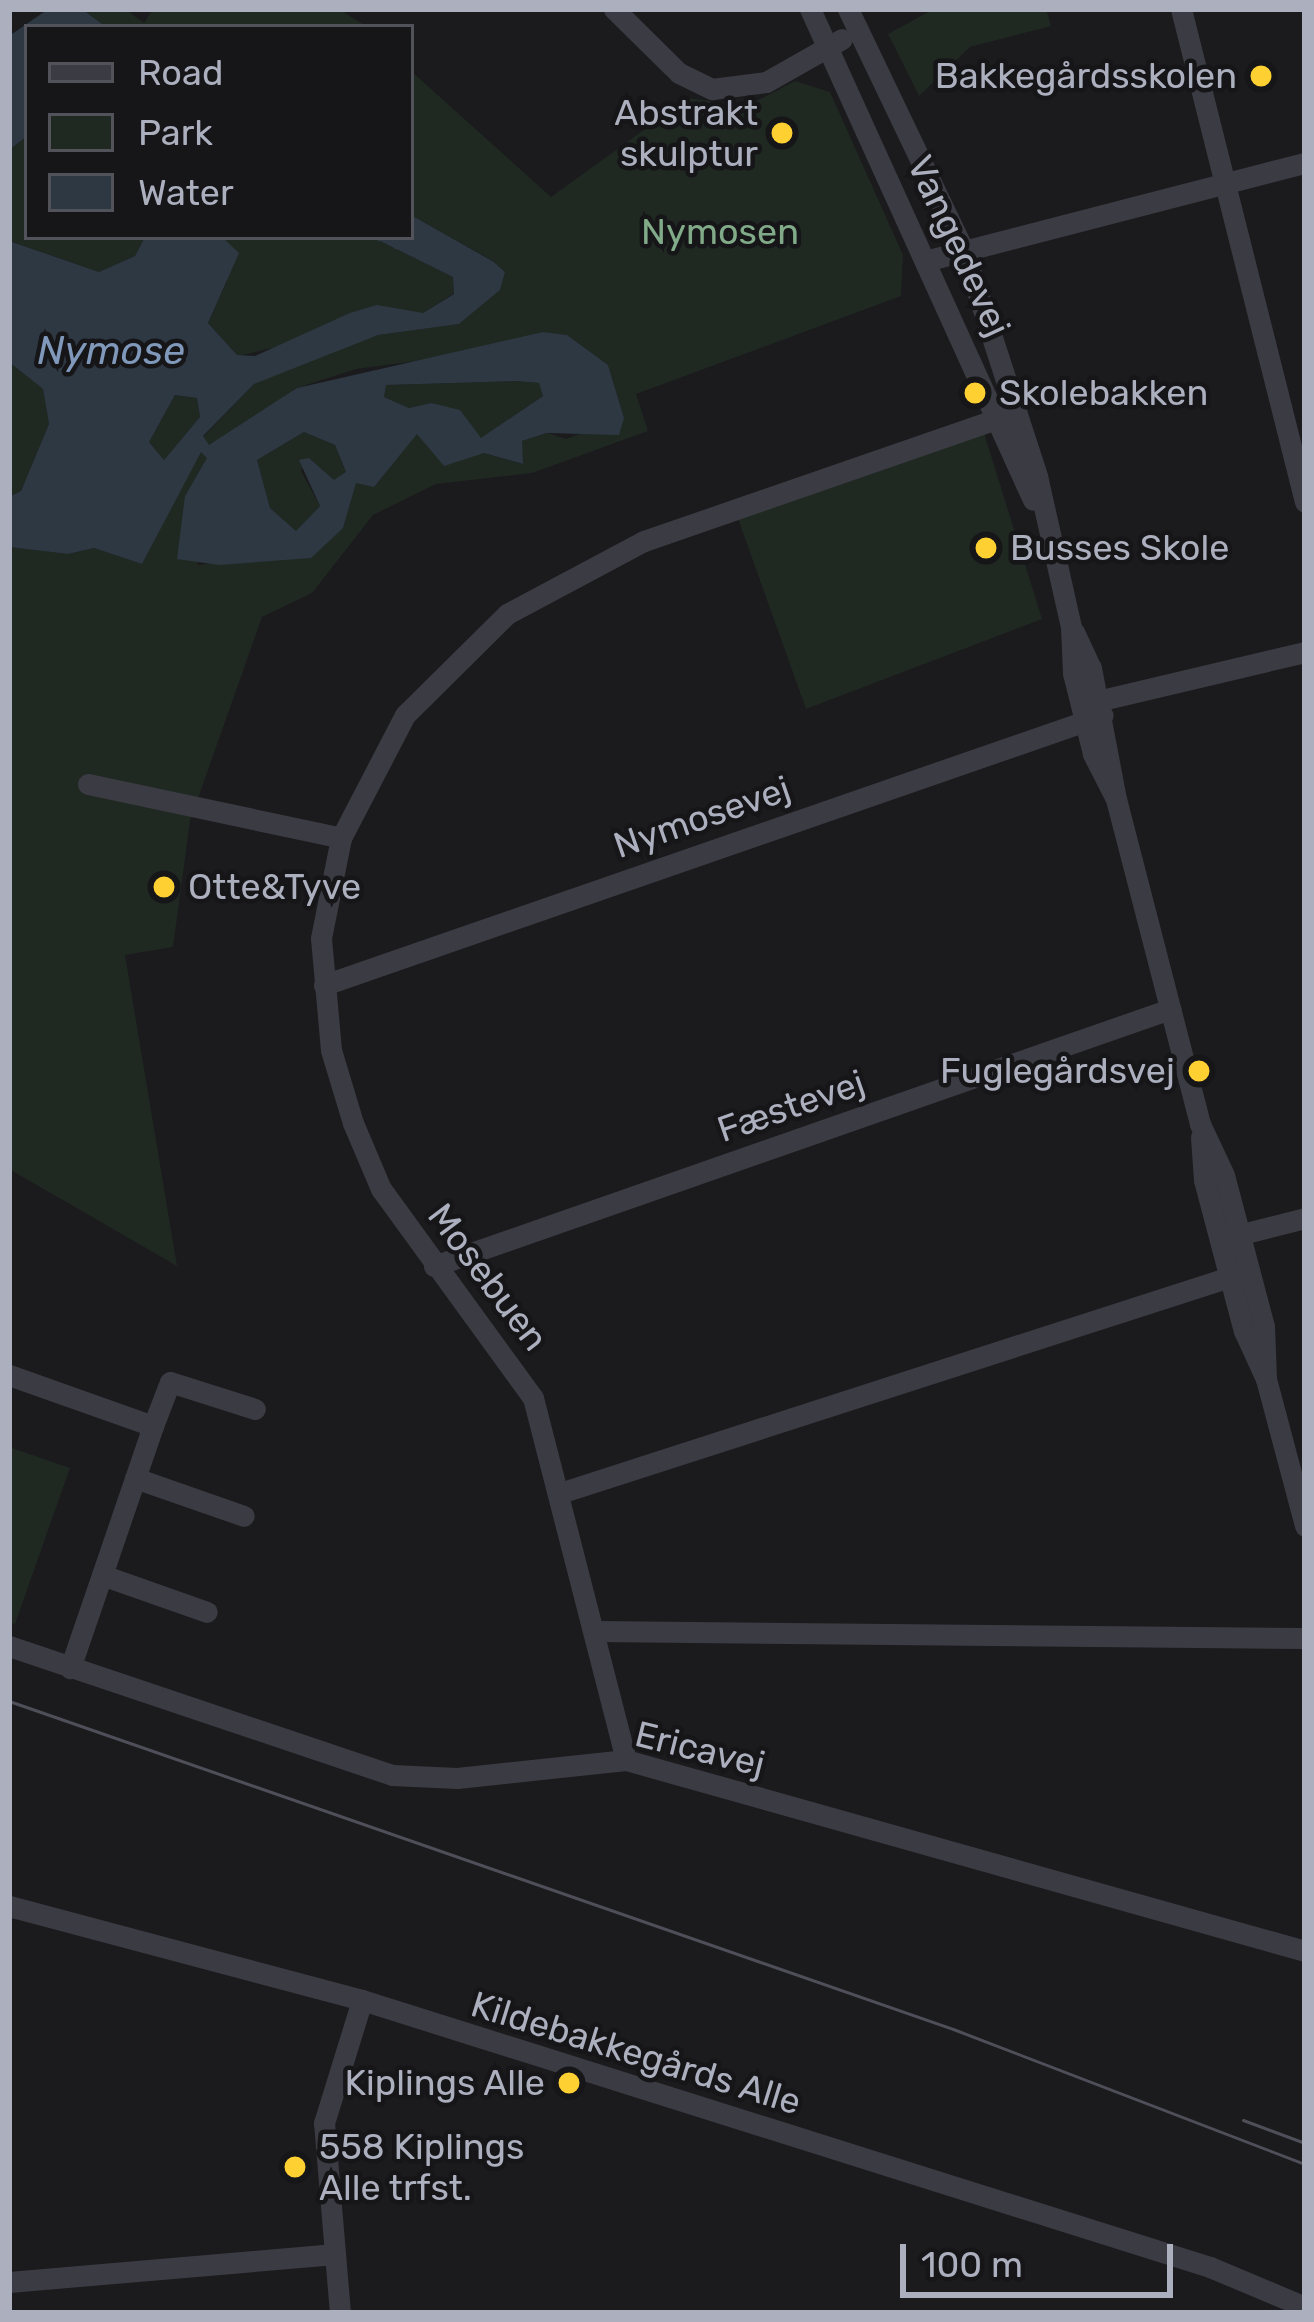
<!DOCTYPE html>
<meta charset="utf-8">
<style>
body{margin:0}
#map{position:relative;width:1314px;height:2322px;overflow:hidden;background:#1b1a1d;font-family:Rubik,sans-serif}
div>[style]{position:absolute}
.green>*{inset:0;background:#1f2922}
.water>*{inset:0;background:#2e3843}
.minor>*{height:21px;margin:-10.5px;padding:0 10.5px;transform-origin:10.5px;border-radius:10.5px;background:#3b3b43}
.tram>*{height:3px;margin:-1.5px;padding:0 1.5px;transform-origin:1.5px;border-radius:1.5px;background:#4e4f58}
.dots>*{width:33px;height:33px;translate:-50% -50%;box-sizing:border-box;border:6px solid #161518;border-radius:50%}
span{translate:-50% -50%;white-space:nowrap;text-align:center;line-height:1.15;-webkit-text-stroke:9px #161518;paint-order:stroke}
.poi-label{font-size:36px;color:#acafbe}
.right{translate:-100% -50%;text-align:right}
.left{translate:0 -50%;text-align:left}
.park-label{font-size:36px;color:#81aa88}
.street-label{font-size:36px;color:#acafbe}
.water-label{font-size:39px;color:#8099bb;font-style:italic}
.frame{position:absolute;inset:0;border:12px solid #acafbe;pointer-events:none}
.legend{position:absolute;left:24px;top:24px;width:390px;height:216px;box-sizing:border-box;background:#161518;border:3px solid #52535a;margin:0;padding:15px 21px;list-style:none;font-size:36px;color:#acafbe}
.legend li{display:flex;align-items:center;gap:24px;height:60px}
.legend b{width:60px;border:3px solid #52535a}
.scale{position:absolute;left:900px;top:2244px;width:273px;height:54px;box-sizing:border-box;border:6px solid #acafbe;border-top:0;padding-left:15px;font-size:36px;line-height:42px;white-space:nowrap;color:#acafbe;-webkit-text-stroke:9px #161518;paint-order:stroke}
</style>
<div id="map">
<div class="green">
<div style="clip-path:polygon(82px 9px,125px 9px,144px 23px,153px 9px,339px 9px,367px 27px,106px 27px)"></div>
<div style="clip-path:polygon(934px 9px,1046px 9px,1051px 26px,970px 47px,919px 96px,888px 34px)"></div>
<div style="clip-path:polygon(411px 71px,551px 197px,688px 98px,747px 106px,795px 81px,830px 92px,903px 255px,901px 296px,636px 394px,648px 431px,532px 473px,436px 484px,373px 515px,312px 593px,262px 617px,190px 821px,173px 947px,125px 955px,177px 1266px,9px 1169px,9px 547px,68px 554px,94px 548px,142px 564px,200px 452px,208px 457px,185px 496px,198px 565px,279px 556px,343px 528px,356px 482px,374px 487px,417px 433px,454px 458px,484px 453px,522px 464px,522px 441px,548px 433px,566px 439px,624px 418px,608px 365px,567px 335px,543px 332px,484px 352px,356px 369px,297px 388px,221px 444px,209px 446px,203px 437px,254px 384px,303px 358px,378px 335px,459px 324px,500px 290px,505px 272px,495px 262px,411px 215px)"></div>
<div style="clip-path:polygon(27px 136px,27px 237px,145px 237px,135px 256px,99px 272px,9px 241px,9px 150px)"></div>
<div style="clip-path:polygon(222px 237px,372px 237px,453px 277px,454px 293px,423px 313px,350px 313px,297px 342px,238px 356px,208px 323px,227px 281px)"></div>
<div style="clip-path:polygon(9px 362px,43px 389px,49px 424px,21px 491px,9px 497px)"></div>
<div style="clip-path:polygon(517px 381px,539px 383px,544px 395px,480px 439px,431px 403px,409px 408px,384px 397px,385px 385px)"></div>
<div style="clip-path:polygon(175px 395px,197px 398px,200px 417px,164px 460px,149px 442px)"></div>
<div style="clip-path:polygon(304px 432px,335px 445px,346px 473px,335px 481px,309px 458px,301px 471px,320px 506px,296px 531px,270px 508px,257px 460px)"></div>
<div style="clip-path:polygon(984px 433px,1042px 619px,806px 709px,737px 516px)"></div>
<div style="clip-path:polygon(9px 1447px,70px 1468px,15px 1624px,9px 1622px)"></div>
</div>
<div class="water">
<div style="clip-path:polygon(82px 9px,106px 27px,27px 27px,27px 136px,9px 150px,9px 36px,44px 12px)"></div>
<div style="clip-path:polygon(evenodd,411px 215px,494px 262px,505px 272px,500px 290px,459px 324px,378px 335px,254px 384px,203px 436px,209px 445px,297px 388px,543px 332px,567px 335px,608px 365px,624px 418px,619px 435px,547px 433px,522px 441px,523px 464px,484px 453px,444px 466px,417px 434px,374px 487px,356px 483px,343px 528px,311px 558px,219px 565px,177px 559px,185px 496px,207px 458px,201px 452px,142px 564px,94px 548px,68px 554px,9px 547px,9px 497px,21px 491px,49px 424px,43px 389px,9px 362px,9px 241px,99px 272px,135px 256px,145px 237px,222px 237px,239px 253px,208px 323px,237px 355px,255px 356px,350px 313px,377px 305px,423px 313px,454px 294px,453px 277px,372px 237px,411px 237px,411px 215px,517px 381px,539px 383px,543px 396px,481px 438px,460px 410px,431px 403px,409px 408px,384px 397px,386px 385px,517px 381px,411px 215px,175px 395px,197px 398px,200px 417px,164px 460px,149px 442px,175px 395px,411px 215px,304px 432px,335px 445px,346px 472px,334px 480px,309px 458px,299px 460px,320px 506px,296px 531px,270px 508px,257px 460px,304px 432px)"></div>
</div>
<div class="minor">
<div style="left:614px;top:9px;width:91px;rotate:44.6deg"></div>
<div style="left:679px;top:73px;width:37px;rotate:26deg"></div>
<div style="left:712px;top:89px;width:54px;rotate:-7.4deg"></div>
<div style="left:766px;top:82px;width:87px;rotate:-29.5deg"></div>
<div style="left:810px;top:9px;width:539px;rotate:65.57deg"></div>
<div style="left:848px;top:9px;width:268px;rotate:64.4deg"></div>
<div style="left:964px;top:251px;width:237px;rotate:72deg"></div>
<div style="left:1037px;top:476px;width:155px;rotate:77.3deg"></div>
<div style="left:1071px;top:627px;width:46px;rotate:87.5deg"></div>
<div style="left:1073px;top:673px;width:83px;rotate:76.1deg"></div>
<div style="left:1093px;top:754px;width:51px;rotate:62.9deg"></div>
<div style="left:1181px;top:9px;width:508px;rotate:75.88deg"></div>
<div style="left:929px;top:260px;width:388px;rotate:-14.5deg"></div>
<div style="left:1074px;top:632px;width:40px;rotate:65deg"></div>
<div style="left:1091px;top:668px;width:133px;rotate:79.2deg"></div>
<div style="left:1116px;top:799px;width:336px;rotate:75.5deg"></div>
<div style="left:1200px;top:1124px;width:56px;rotate:64.8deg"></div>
<div style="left:1224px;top:1175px;width:156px;rotate:75.2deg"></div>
<div style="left:1264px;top:1326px;width:53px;rotate:87.8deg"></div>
<div style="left:1089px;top:703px;width:222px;rotate:-13.3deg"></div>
<div style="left:88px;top:784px;width:259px;rotate:12deg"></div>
<div style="left:324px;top:985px;width:824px;rotate:-19.12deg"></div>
<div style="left:1201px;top:1137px;width:43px;rotate:86deg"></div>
<div style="left:1204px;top:1180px;width:156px;rotate:75.2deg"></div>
<div style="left:1244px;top:1331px;width:53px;rotate:65.4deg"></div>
<div style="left:1266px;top:1379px;width:152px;rotate:75.1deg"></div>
<div style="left:1230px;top:1237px;width:77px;rotate:-14.2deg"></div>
<div style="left:434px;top:1266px;width:780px;rotate:-19.25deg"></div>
<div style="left:9px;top:1375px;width:153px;rotate:19.5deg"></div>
<div style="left:153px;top:1426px;width:256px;rotate:108.9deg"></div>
<div style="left:153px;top:1426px;width:47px;rotate:-68.9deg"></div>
<div style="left:170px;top:1382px;width:89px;rotate:17.6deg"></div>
<div style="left:135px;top:1478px;width:115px;rotate:19.2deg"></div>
<div style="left:560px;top:1493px;width:723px;rotate:-17.88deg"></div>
<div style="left:102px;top:1575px;width:111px;rotate:19.4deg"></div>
<div style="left:596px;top:1631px;width:709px;rotate:0.57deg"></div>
<div style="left:9px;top:1646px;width:404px;rotate:18.6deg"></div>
<div style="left:392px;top:1775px;width:65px;rotate:2.6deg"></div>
<div style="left:457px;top:1778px;width:170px;rotate:-6.1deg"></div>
<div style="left:626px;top:1760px;width:705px;rotate:15.71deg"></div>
<div style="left:626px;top:1760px;width:374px;rotate:-104.4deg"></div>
<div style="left:533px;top:1398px;width:258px;rotate:-126deg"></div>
<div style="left:381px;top:1189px;width:72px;rotate:-113deg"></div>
<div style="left:353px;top:1123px;width:76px;rotate:-106.8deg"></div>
<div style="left:331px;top:1050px;width:112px;rotate:-95.1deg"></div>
<div style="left:321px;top:938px;width:102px;rotate:-78.7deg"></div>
<div style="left:341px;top:838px;width:139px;rotate:-62.5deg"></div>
<div style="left:405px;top:715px;width:144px;rotate:-44.7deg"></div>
<div style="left:507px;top:614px;width:155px;rotate:-28.1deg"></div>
<div style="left:644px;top:541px;width:394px;rotate:-19.1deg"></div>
<div style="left:9px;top:1906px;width:365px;rotate:14.9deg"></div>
<div style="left:362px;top:2000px;width:889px;rotate:17.48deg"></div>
<div style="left:1210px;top:2267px;width:103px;rotate:22.8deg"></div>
<div style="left:9px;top:2282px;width:327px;rotate:-4.9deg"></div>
<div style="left:340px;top:2313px;width:191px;rotate:-94.8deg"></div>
<div style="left:324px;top:2123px;width:129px;rotate:-72.8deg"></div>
</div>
<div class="tram">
<div style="left:9px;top:1701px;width:999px;rotate:19.16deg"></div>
<div style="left:953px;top:2029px;width:377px;rotate:21deg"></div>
<div style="left:1243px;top:2120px;width:66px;rotate:20.4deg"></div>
</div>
<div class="dots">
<div style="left:1261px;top:76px;background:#ffd031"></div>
<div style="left:782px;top:133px;background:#ffd031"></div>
<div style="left:975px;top:393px;background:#ffd031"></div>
<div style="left:986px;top:548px;background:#ffd031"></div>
<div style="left:164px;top:887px;background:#ffd031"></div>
<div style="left:1199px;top:1071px;background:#ffd031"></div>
<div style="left:569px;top:2083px;background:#ffd031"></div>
<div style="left:295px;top:2167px;background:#ffd031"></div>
</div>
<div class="poi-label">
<span class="right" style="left:1237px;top:76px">Bakkegårdsskolen</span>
<span class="right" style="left:758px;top:133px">Abstrakt<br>skulptur</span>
<span class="left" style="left:999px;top:393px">Skolebakken</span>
<span class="left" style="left:1010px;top:548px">Busses Skole</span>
<span class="left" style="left:188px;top:887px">Otte&amp;Tyve</span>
<span class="right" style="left:1175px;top:1071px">Fuglegårdsvej</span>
<span class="right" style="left:545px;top:2083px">Kiplings Alle</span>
<span class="left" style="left:319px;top:2167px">558 Kiplings<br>Alle trfst.</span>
</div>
<div class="park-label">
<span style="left:720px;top:232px">Nymosen</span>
</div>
<div class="street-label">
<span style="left:959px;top:246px;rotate:65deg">Vangedevej</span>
<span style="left:702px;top:817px;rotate:-19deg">Nymosevej</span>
<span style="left:791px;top:1106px;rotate:-19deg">Fæstevej</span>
<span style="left:488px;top:1277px;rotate:53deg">Mosebuen</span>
<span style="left:700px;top:1749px;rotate:14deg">Ericavej</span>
<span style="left:636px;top:2053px;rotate:17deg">Kildebakkegårds Alle</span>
</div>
<div class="water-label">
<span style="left:111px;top:351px">Nymose</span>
</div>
<div class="frame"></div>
<ul class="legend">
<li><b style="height:15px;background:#3b3b43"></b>Road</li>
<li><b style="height:33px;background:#1f2922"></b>Park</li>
<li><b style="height:33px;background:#2e3843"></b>Water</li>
</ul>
<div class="scale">100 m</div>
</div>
